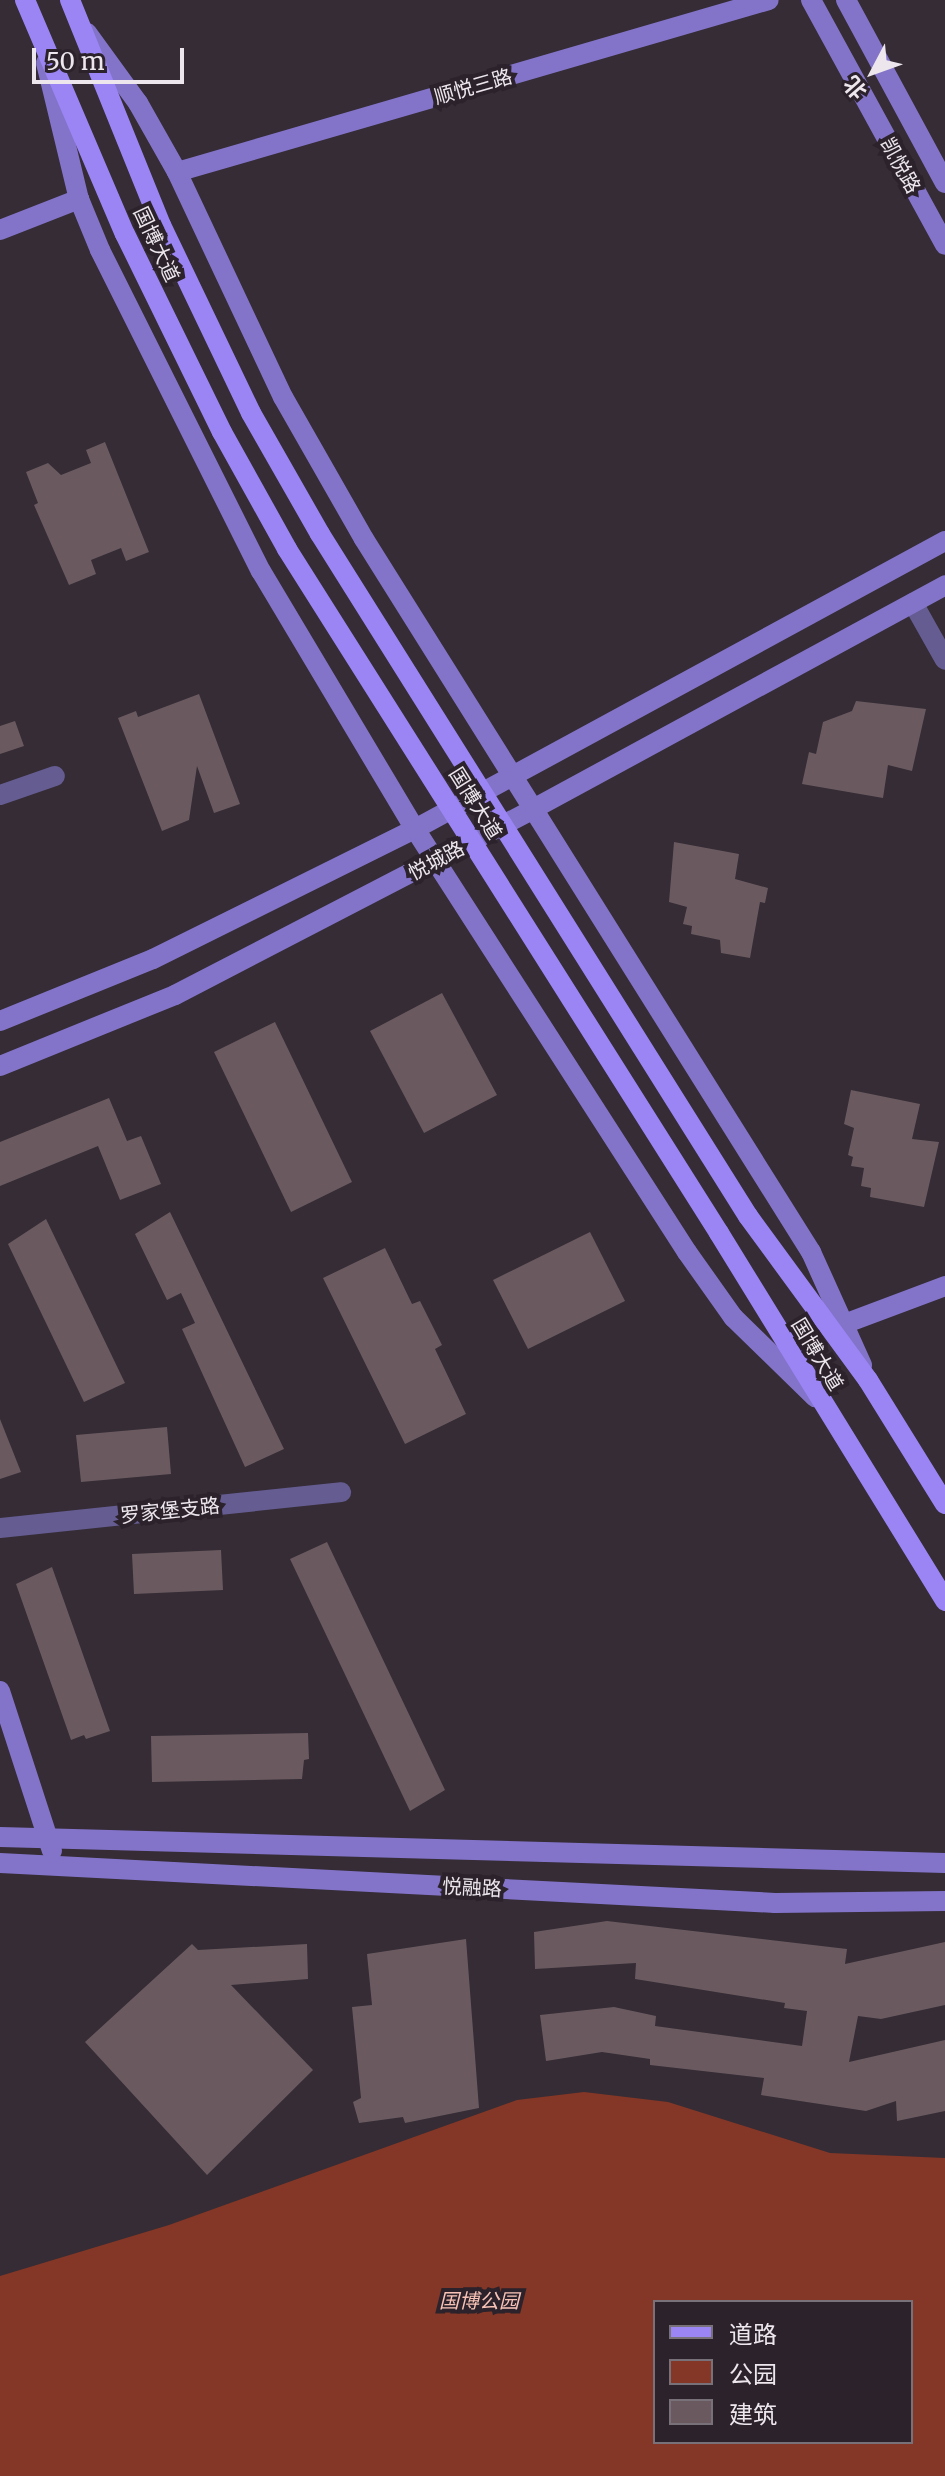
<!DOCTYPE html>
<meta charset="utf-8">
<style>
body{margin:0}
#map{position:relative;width:945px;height:2476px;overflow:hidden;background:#352c35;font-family:Merriweather,"Noto Sans SC",serif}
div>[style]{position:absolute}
.green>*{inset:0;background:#843726}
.building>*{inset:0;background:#6a5a5f}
.street>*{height:20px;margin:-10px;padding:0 10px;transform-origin:10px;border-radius:10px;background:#655c92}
.secondary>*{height:20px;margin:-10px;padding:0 10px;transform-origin:10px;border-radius:10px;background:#8374ca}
.primary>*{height:20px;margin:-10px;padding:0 10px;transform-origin:10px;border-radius:10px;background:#9b85f5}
.primary-bridge>*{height:20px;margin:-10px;padding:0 10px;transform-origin:10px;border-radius:10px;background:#9b85f5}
span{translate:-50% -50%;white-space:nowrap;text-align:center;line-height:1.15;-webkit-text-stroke:8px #2b222b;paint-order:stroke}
.street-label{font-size:20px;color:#ede7ed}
.park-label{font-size:20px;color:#f8c3b6;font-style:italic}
.legend{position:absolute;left:653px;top:2300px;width:260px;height:144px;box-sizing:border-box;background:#2b222b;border:2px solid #797179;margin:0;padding:10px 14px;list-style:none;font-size:24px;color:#ede7ed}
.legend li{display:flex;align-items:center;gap:16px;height:40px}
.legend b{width:40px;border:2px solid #797179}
.north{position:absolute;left:833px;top:32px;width:80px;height:80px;-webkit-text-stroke:6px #2b222b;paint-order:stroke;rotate:229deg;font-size:22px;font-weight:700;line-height:32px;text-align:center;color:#ede7ed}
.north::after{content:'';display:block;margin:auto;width:28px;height:36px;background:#ede7ed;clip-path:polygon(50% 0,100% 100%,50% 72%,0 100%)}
.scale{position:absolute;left:32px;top:48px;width:152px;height:36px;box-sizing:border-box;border:4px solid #ede7ed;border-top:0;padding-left:10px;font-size:24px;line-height:28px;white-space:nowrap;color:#ede7ed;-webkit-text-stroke:6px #2b222b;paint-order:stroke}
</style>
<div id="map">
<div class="green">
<div style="clip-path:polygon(evenodd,584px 2092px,668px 2102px,830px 2153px,945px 2158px,945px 2476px,0 2476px,0 2276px,169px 2225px,517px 2100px,584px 2092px,655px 2302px,911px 2302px,911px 2442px,655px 2442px,655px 2302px)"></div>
</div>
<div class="building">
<div style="clip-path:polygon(105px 442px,149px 552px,126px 561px,121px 548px,91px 560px,96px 574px,69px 585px,34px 505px,38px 503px,26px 472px,48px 463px,61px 475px,91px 463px,86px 450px)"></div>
<div style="clip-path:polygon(199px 694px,240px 804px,214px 813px,197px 766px,189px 820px,162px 831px,118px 718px,136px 711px,138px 717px)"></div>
<div style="clip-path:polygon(856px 701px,926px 709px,912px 771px,888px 765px,883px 798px,802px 784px,809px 752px,816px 754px,823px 722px,852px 711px)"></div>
<div style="clip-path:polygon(15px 721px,24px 746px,0 754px,0 726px)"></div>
<div style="clip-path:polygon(674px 842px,739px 854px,735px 879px,768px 888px,765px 903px,760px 902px,750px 958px,721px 953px,720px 940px,691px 934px,692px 926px,683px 924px,687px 907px,669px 902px)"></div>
<div style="clip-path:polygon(442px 993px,497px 1095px,424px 1133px,370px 1031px)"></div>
<div style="clip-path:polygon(275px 1022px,352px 1182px,291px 1212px,214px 1052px)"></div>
<div style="clip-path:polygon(851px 1090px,920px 1104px,912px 1139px,939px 1142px,924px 1207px,870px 1197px,871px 1188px,861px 1186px,864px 1168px,851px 1166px,853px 1157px,848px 1155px,854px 1128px,844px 1124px)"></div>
<div style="clip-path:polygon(109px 1098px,127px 1141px,141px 1136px,161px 1184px,120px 1200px,98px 1146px,0 1186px,0 1142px)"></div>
<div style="clip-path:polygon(170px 1212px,284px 1449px,245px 1467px,182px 1329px,195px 1323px,181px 1293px,167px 1300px,135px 1234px)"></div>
<div style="clip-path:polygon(46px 1219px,125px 1383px,84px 1402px,8px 1244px)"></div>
<div style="clip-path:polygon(590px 1232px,625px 1301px,528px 1349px,493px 1280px)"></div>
<div style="clip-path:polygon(385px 1248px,412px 1304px,420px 1301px,442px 1345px,435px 1349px,466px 1414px,405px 1444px,323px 1278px)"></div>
<div style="clip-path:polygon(0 1419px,21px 1472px,0 1479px)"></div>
<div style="clip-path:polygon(167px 1427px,171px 1474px,81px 1482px,76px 1435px)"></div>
<div style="clip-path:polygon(327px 1542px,445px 1790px,410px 1811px,290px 1559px)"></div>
<div style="clip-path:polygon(221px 1550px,223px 1590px,134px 1594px,132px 1554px)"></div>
<div style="clip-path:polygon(52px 1567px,110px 1731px,86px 1739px,84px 1735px,71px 1740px,16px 1584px)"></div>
<div style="clip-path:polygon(308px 1733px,309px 1759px,304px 1760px,302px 1779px,152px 1782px,151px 1736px)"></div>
<div style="clip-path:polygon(607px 1921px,847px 1949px,845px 1964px,945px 1942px,945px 2005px,881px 2019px,858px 2016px,849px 2062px,945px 2040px,945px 2111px,897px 2121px,896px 2101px,866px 2111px,761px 2095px,764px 2078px,650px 2065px,650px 2059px,602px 2052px,546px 2061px,540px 2015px,614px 2007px,656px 2016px,655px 2026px,802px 2046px,807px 2011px,784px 2008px,785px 2003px,635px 1979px,636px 1963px,535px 1969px,534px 1932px)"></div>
<div style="clip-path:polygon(466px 1939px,479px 2108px,405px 2123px,403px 2117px,359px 2123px,353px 2102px,361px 2098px,352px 2007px,372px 2005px,367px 1954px)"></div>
<div style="clip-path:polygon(192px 1944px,198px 1950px,307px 1944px,308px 1979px,231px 1985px,313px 2070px,207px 2175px,85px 2042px)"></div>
</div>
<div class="street">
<div style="left:913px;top:603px;width:65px;rotate:60.7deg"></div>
<div style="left:0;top:795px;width:58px;rotate:-19.1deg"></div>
<div style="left:0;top:1528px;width:343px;rotate:-6deg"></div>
</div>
<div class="secondary">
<div style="left:811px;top:0;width:279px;rotate:61.3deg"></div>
<div style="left:846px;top:0;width:208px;rotate:61.6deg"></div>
<div style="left:87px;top:33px;width:87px;rotate:53.9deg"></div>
<div style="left:138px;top:103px;width:79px;rotate:60.5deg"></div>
<div style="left:177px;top:172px;width:249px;rotate:64.8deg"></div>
<div style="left:283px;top:397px;width:163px;rotate:60.3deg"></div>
<div style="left:364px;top:539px;width:842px;rotate:57.92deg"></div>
<div style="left:811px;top:1252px;width:124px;rotate:65.7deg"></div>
<div style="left:46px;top:63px;width:140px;rotate:76.4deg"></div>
<div style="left:79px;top:199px;width:55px;rotate:67.6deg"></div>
<div style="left:100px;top:250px;width:359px;rotate:63.4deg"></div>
<div style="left:261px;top:571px;width:300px;rotate:59.2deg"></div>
<div style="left:415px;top:829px;width:503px;rotate:57.26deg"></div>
<div style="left:687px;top:1252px;width:80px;rotate:54.7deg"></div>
<div style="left:733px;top:1317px;width:115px;rotate:44.3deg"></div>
<div style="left:177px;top:172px;width:616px;rotate:-16.2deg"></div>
<div style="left:0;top:230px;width:85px;rotate:-21.4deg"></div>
<div style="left:0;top:1021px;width:165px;rotate:-22.1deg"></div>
<div style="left:153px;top:959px;width:292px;rotate:-26.4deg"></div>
<div style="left:415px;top:829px;width:603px;rotate:-28.52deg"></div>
<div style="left:0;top:1066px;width:189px;rotate:-22.1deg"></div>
<div style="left:175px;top:995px;width:406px;rotate:-27.4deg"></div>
<div style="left:535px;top:808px;width:467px;rotate:-28.5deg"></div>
<div style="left:844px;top:1324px;width:108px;rotate:-20.6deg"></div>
<div style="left:0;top:1691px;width:168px;rotate:72deg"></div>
<div style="left:0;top:1837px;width:945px;rotate:1.58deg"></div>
<div style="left:0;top:1863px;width:776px;rotate:2.95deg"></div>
<div style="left:775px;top:1903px;width:170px;rotate:-0.7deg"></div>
</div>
<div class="primary">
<div style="left:25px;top:0;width:254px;rotate:66.9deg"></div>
<div style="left:125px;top:234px;width:220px;rotate:63.9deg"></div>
<div style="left:70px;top:0;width:243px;rotate:68deg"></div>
<div style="left:161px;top:225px;width:208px;rotate:64.4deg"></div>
<div style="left:748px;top:1216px;width:203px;rotate:53.8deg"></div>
<div style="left:868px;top:1380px;width:146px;rotate:58.2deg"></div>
<div style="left:719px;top:1233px;width:432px;rotate:58.4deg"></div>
</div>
<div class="primary-bridge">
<div style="left:251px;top:413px;width:139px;rotate:60.3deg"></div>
<div style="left:320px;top:534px;width:805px;rotate:57.89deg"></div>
<div style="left:222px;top:432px;width:134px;rotate:60.9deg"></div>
<div style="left:287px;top:549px;width:809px;rotate:57.72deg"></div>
</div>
<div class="street-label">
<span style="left:473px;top:86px;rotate:-16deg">顺悦三路</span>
<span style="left:901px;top:165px;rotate:61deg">凯悦路</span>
<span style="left:157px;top:244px;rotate:65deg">国博大道</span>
<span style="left:476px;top:803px;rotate:58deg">国博大道</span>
<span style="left:436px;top:860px;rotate:-28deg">悦城路</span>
<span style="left:818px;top:1354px;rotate:59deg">国博大道</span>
<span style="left:170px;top:1510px;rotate:-6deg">罗家堡支路</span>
<span style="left:472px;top:1887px;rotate:3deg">悦融路</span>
</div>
<div class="park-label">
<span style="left:479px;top:2300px">国博公园</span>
</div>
<ul class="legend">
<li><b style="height:10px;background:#9b85f5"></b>道路</li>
<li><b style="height:22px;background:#843726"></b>公园</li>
<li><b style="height:22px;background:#6a5a5f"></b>建筑</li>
</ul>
<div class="north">北</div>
<div class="scale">50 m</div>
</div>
